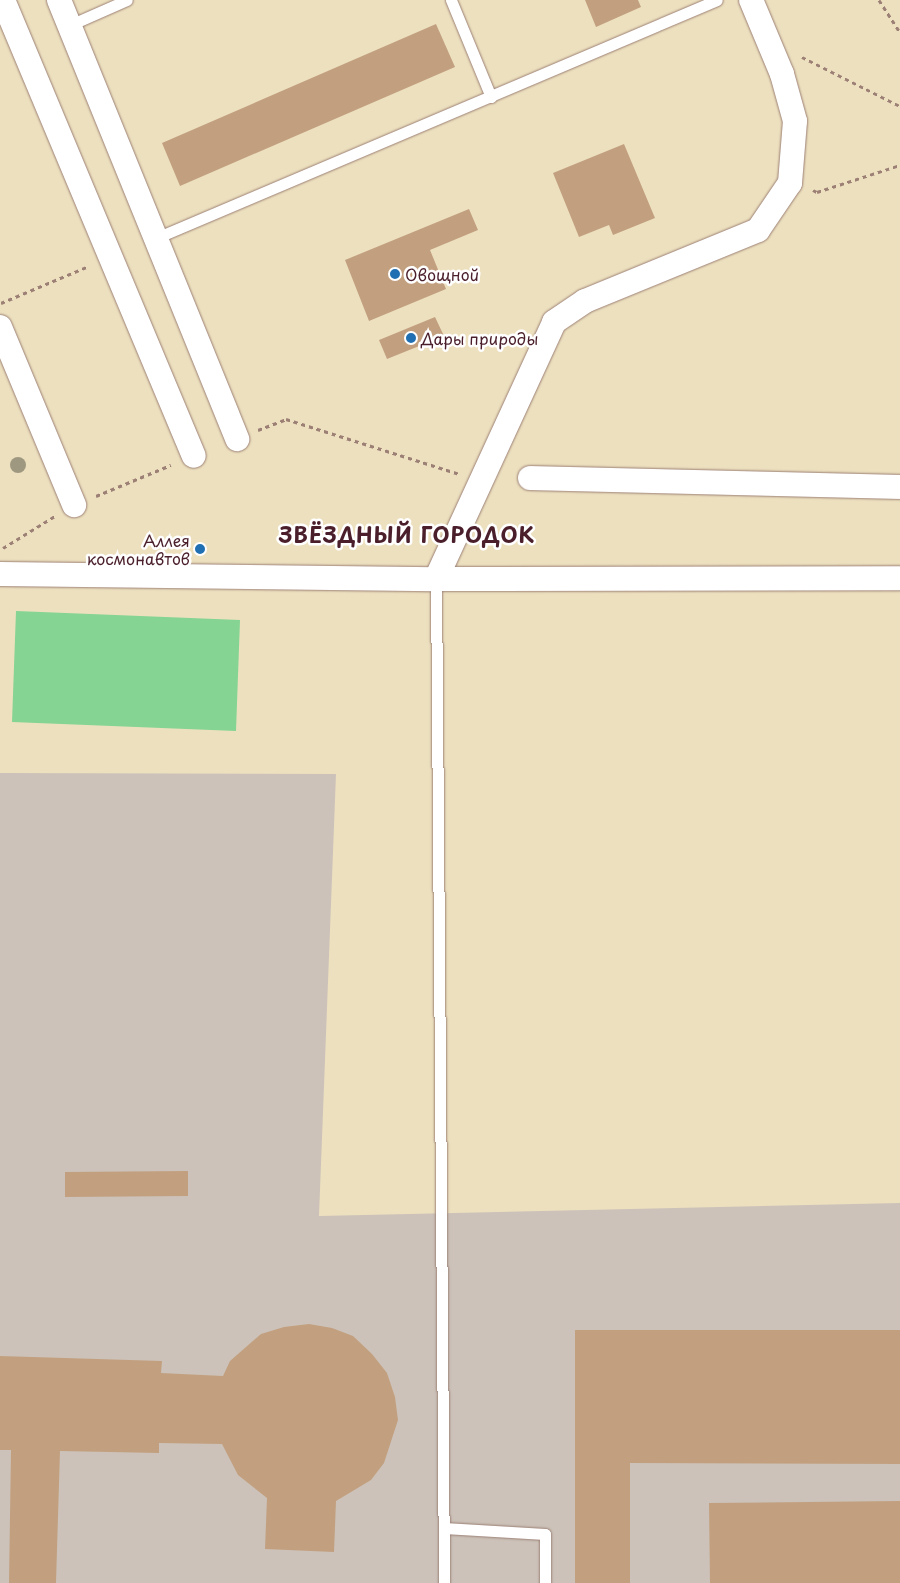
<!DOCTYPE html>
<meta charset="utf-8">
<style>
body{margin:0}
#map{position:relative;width:900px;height:1583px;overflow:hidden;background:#ede0bf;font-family:"Playpen Sans",sans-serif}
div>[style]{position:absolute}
.industrial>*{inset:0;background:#ccc2b9}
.green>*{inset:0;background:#85d493}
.building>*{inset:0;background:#c2a07f}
.path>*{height:3px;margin-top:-1.5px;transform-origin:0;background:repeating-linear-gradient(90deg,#9c8075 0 4px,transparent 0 8px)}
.roads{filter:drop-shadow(0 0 1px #9c8075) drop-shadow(0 0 1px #9c8075)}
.lane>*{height:11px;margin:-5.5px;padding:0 5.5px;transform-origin:5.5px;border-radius:5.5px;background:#fff}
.street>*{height:24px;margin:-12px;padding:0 12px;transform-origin:12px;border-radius:12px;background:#fff}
.trees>*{width:16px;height:16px;margin:-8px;border-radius:50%;background:#9f9881}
.dots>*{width:14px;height:14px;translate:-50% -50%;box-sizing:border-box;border:2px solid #fff;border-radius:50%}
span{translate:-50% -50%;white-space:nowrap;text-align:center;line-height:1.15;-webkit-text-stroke:5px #fff;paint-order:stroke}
.poi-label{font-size:16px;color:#4a1f2b}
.left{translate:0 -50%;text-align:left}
.right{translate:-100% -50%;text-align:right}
.district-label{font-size:21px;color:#4a1f2b;font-weight:700;letter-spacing:1px}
</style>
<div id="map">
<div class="industrial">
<div style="clip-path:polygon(0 773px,336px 774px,319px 1216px,900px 1203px,900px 1583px,0 1583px)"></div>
</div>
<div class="green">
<div style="clip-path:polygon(16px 611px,240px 620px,236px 731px,12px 722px)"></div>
</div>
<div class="building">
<div style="clip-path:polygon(585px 0,638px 0,641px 7px,596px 27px)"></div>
<div style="clip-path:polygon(436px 24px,455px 67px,180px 186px,162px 143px)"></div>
<div style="clip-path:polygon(624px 144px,655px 218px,613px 235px,609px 225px,579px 237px,553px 173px)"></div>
<div style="clip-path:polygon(469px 209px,478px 230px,430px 250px,446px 289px,369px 321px,345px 260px)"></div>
<div style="clip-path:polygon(435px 317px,444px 336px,387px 359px,379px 340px)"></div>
<div style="clip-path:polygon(188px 1171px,188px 1196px,65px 1197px,65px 1172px)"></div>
<div style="clip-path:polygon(309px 1324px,332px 1328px,353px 1336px,372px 1354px,387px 1373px,395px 1397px,398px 1420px,384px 1463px,371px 1480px,336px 1501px,334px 1552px,265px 1549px,267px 1498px,238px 1475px,222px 1444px,159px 1443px,159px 1453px,60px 1451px,56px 1583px,9px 1583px,11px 1450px,0 1450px,0 1356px,162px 1361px,161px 1373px,223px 1376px,230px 1361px,261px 1334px,284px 1327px)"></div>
<div style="clip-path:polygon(575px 1330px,900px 1330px,900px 1464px,630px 1463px,630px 1583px,575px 1583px)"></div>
<div style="clip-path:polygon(900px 1501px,900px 1583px,710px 1583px,709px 1503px)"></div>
</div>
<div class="path">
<div style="left:879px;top:0;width:38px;rotate:57deg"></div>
<div style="left:802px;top:57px;width:110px;rotate:26.6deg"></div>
<div style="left:813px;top:190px;width:4px;rotate:27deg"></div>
<div style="left:817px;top:192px;width:87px;rotate:-18deg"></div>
<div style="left:1px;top:303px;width:95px;rotate:-22.8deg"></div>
<div style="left:258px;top:430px;width:30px;rotate:-21deg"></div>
<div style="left:286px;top:419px;width:182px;rotate:17.6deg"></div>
<div style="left:96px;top:496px;width:81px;rotate:-22.5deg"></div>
<div style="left:3px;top:548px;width:61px;rotate:-31.6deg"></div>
</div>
<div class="roads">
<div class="lane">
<div style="left:451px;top:0;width:105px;rotate:67.6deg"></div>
<div style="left:70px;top:25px;width:62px;rotate:-23.7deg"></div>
<div style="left:156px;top:238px;width:609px;rotate:-22.99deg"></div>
<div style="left:436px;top:579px;width:1004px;rotate:89.54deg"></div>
<div style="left:444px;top:1528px;width:101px;rotate:3.4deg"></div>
<div style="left:545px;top:1534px;width:49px;rotate:90deg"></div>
</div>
<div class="street">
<div style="left:3px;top:0;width:494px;rotate:67.3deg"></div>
<div style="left:59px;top:0;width:474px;rotate:67.9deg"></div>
<div style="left:0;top:327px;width:193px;rotate:67.4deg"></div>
<div style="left:530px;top:478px;width:370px;rotate:1.4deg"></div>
<div style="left:0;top:574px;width:436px;rotate:0.7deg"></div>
<div style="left:436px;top:579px;width:464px;rotate:-0.1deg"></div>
<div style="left:436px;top:579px;width:283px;rotate:-65.3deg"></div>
<div style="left:554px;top:322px;width:37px;rotate:-34deg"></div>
<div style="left:585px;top:301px;width:187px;rotate:-22.3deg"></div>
<div style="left:758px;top:230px;width:57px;rotate:-55.8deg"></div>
<div style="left:790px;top:183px;width:62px;rotate:-85.4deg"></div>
<div style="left:795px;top:121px;width:49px;rotate:-105.5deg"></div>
<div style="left:782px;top:74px;width:80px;rotate:-112.7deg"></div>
</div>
</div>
<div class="trees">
<div style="left:18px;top:465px"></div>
</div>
<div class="dots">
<div style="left:395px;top:274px;background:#1f6fb2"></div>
<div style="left:411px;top:338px;background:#1f6fb2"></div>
<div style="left:200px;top:549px;background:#1f6fb2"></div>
</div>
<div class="poi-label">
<span class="left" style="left:405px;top:274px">Овощной</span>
<span class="left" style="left:421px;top:338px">Дары природы</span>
<span class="right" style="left:190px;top:549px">Аллея<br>космонавтов</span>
</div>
<div class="district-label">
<span style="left:407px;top:534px">ЗВЁЗДНЫЙ ГОРОДОК</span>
</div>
</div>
